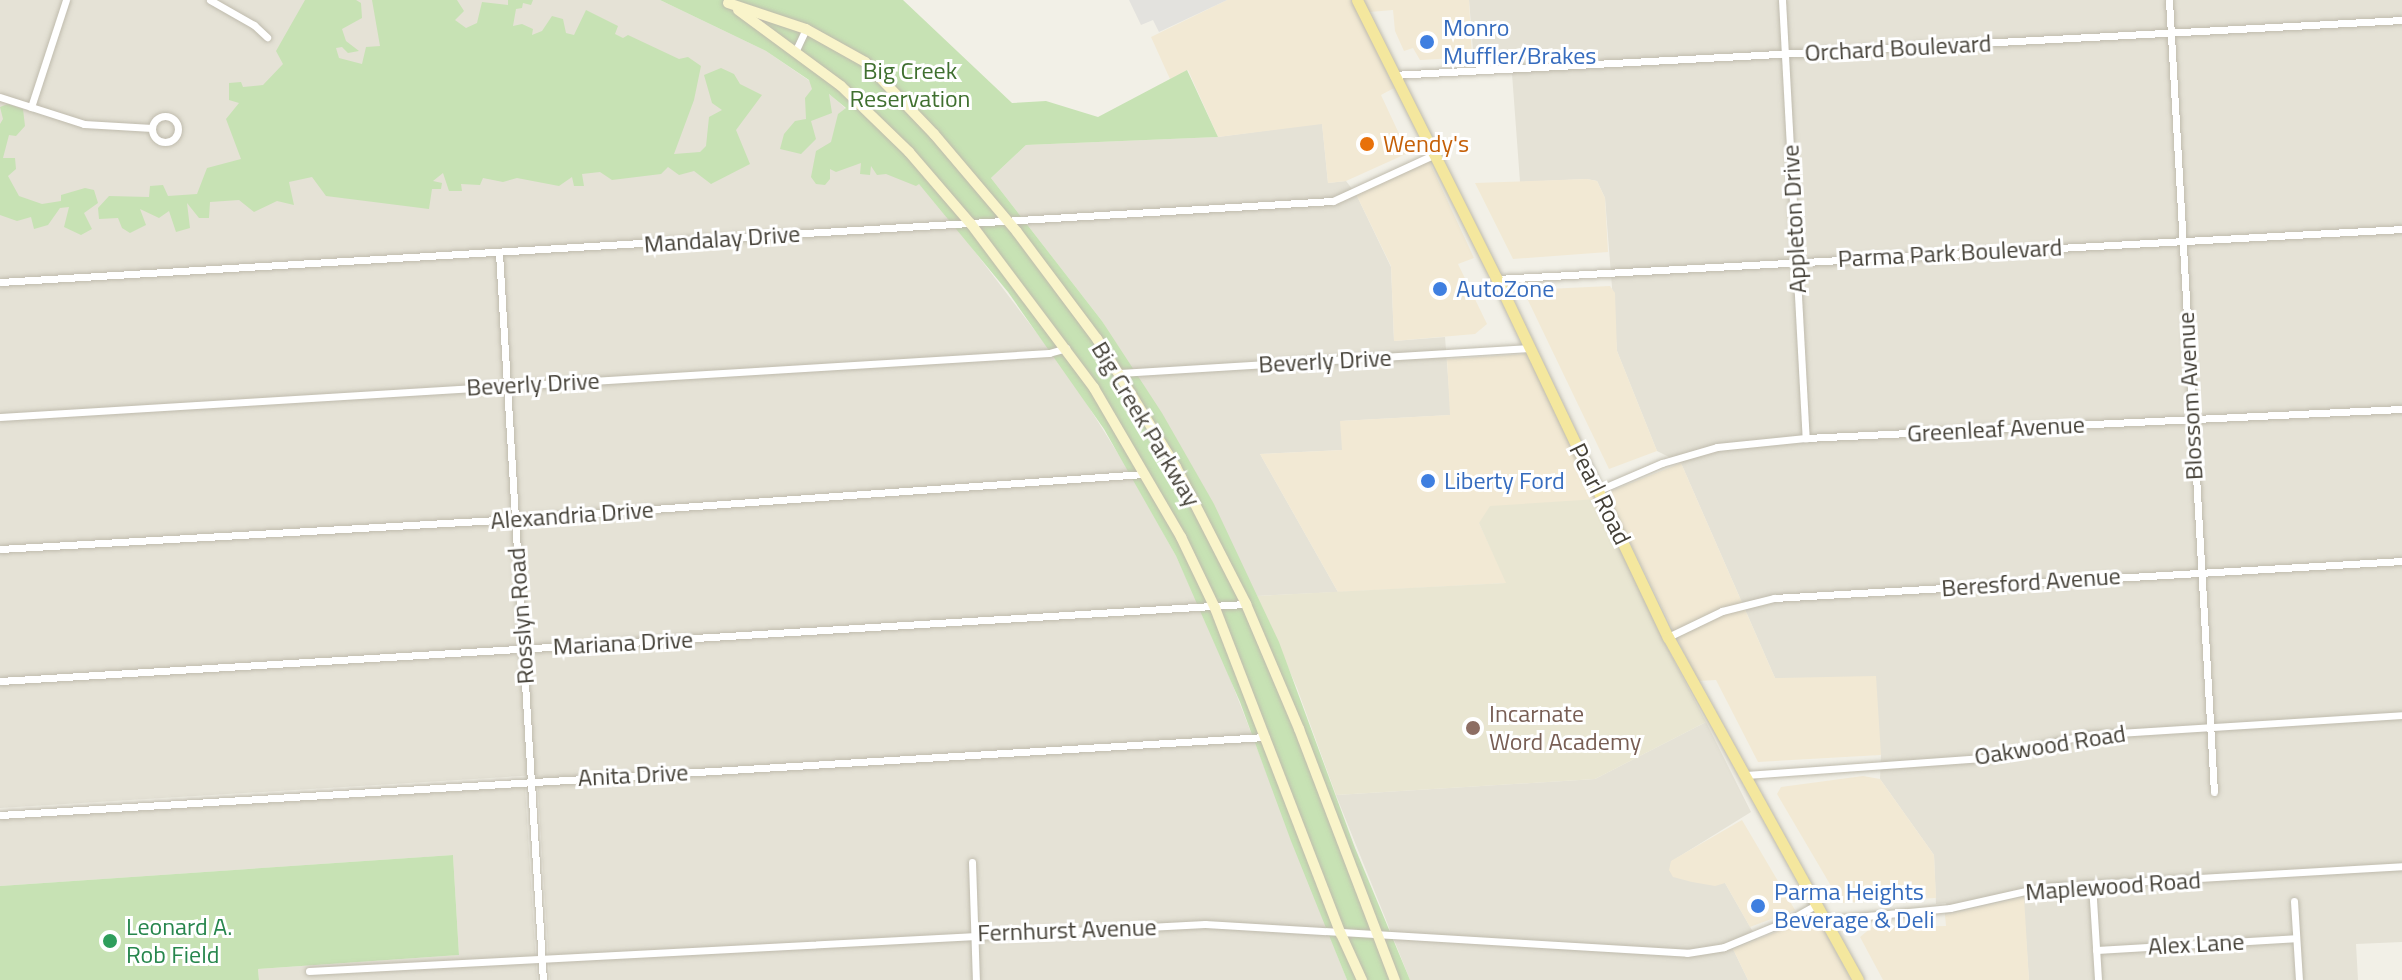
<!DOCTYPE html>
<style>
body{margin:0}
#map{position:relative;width:2402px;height:980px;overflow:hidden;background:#f2f0e7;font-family:"Titillium Web",sans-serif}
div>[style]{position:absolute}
.residential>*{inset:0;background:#e5e2d6}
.commercial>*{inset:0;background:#f2e9d4}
.education>*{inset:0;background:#e9e6d2}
.green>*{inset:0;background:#c7e2b4}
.parking>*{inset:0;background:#e3e2de}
.roads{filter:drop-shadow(0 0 2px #bfbbad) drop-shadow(0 0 2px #bfbbad)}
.street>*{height:7px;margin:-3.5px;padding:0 3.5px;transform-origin:3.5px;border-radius:3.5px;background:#fff}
.street>.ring{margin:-3.5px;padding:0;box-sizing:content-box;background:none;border:7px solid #fff;border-radius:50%}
.secondary>*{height:10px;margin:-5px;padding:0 5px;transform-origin:5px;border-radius:5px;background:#f9f4ca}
.primary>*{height:11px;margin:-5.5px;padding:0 5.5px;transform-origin:5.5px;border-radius:5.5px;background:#f4e79e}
.dots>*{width:22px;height:22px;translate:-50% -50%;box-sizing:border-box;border:4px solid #fff;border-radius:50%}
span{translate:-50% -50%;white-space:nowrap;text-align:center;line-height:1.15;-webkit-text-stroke:6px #fff;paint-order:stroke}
.shop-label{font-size:24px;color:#366cbe}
.left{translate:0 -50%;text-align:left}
.street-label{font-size:24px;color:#444037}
.park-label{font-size:24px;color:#407030}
.food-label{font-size:24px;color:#c56008}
.education-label{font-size:24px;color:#785e54}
.leisure-label{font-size:24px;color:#27864d}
</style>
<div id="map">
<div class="residential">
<div style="clip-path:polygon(0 0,660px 0,766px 51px,833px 97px,881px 141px,947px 215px,1068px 374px,1129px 471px,1176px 556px,1219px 650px,1347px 980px,550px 980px,537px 775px,0 808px)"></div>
<div style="clip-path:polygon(1469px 0,2402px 0,2402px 942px,2356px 944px,2358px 980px,2029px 980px,2023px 897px,1945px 915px,1946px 903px,1936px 904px,1934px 855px,1880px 779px,1881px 755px,1775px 678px,1681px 463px,1657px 451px,1617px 351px,1605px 198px,1597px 181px,1587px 179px,1520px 182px,1511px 60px,1474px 63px)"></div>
<div style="clip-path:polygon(1322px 123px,1328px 183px,1346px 181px,1356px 194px,1391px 267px,1394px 341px,1445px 337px,1451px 415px,1341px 421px,1343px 450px,1260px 454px,1338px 592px,1257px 596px,1102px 321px,991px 178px,1026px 145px,1218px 137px)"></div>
<div style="clip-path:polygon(1706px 722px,1751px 812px,1672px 861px,1725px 883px,1757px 939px,1733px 949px,1748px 980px,1410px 980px,1336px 795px,1595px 779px)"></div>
<div style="clip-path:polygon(525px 787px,537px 980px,259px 980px,258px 969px,459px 955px,453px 855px,0 886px,0 819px)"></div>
</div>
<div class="commercial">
<div style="clip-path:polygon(1227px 0,1469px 0,1472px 57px,1420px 60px,1413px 48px,1404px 51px,1395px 31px,1393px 10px,1358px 13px,1394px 88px,1381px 95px,1408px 153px,1346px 181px,1328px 183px,1322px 124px,1218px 137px,1188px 70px,1170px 79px,1151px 37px)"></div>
<div style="clip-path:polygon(1429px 161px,1474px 258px,1458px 264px,1487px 324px,1475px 334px,1394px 341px,1391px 266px,1356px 194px)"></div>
<div style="clip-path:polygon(1587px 179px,1597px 181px,1605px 198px,1608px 252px,1513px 259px,1475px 183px)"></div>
<div style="clip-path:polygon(1610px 286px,1615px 293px,1617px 351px,1657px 451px,1609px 469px,1525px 294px,1526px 290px)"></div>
<div style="clip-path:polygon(1527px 354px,1598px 499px,1479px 523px,1507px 583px,1338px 592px,1260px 454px,1342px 450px,1340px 421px,1450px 415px,1447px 359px)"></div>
<div style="clip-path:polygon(1681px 463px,1775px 678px,1876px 676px,1881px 755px,1758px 762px,1716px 680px,1698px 681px,1606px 493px)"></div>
<div style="clip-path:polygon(1863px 776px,1880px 779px,1934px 855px,1936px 898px,1841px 903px,1777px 794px,1781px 787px)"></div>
<div style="clip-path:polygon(1742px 820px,1795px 910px,1750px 927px,1725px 883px,1715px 886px,1692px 882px,1673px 877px,1669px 870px,1671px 861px)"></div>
<div style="clip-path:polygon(2024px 897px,2029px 980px,1883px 980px,1860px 937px,1872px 927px,1946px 926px,1945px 915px)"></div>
<div style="clip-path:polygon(1814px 912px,1851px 980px,1748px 980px,1733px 949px,1786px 928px)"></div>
</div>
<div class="education">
<div style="clip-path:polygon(1598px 499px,1662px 638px,1706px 722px,1595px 779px,1336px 795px,1297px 688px,1257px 596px,1506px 583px,1479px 523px,1490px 506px)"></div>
</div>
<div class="green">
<div style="clip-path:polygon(305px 0,356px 0,361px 3px,362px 18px,342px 29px,346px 41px,359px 51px,348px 53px,342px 47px,336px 48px,339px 58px,362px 64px,366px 47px,380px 46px,372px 0,457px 0,464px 11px,455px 20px,466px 28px,477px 23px,482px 2px,508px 5px,508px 0,533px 0,531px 5px,523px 3px,522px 8px,516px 9px,513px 26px,522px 24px,533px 29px,532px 35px,542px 31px,552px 16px,563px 19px,566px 33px,574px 35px,586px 10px,618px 26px,615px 34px,623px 38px,628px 35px,679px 59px,688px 57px,701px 66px,694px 100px,674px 154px,700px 152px,706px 146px,709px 117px,722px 110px,712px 103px,704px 75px,721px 68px,734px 74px,740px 84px,762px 95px,736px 130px,750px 164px,711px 184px,694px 171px,679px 175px,668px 167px,661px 174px,612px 180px,600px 172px,582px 174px,584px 186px,574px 186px,572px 177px,559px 186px,517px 178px,503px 182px,483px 178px,480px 185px,461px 184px,462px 191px,449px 191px,443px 173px,433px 181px,442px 183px,441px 189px,432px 189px,429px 209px,326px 196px,312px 177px,289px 182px,294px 205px,277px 201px,254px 212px,239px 200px,210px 202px,209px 218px,199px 218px,187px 203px,190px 228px,176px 232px,169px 211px,159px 218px,140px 209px,146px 225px,130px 233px,122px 228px,118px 218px,99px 219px,98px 208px,109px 196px,149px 197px,150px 186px,163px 185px,168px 196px,197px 194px,207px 168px,241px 159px,226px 119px,239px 103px,229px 100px,229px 83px,241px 82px,243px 87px,263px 85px,283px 64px,276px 51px)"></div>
<div style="clip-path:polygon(660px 0,903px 0,1012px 103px,1046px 101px,1098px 117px,1187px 70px,1218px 137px,1026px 145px,991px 178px,1102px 321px,1162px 413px,1214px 504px,1279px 642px,1355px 848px,1410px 980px,1347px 980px,1291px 841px,1240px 702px,1176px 556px,1104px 429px,1008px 292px,919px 184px,916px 186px,886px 174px,877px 175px,871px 166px,870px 175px,860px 174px,861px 163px,836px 172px,830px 169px,830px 179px,825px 185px,816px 184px,811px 177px,816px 151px,831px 142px,838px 114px,846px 108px,829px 94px,832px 113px,811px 121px,816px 139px,801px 154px,780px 149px,784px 134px,795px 121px,806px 119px,805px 98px,812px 89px,809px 80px,766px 51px)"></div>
<div style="clip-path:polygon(8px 104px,23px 109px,25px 126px,16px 136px,9px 135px,3px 158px,15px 158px,16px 169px,8px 176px,19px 196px,42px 204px,61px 201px,61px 195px,85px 188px,94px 190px,98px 203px,84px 213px,92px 229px,81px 235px,64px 227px,69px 207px,60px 208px,48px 225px,34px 229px,31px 217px,17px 221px,0 215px,0 124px,3px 119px,0 107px)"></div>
<div style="clip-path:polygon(453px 855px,459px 955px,258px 969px,259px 980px,0 980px,0 886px)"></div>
</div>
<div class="parking">
<div style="clip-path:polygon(1129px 0,1227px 0,1159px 32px,1153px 20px,1141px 25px)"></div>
</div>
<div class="roads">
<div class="street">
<div style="left:210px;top:0;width:51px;rotate:29.6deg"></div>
<div style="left:254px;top:25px;width:18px;rotate:43deg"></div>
<div style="left:1782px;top:0;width:439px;rotate:86.9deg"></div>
<div style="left:2169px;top:0;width:793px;rotate:86.75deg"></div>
<div style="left:796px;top:50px;width:23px;rotate:-65deg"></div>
<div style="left:1393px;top:75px;width:1010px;rotate:-3.12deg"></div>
<div style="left:0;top:97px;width:88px;rotate:17.8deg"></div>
<div style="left:84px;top:124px;width:68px;rotate:3.4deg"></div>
<div style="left:31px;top:107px;width:113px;rotate:-71.9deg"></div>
<div class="ring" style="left:152px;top:116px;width:19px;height:19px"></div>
<div style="left:499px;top:253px;width:728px;rotate:86.54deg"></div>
<div style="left:1497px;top:279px;width:906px;rotate:-3.16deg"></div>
<div style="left:0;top:282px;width:1335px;rotate:-3.48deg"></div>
<div style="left:1333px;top:201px;width:112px;rotate:-24.7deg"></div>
<div style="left:1119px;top:373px;width:412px;rotate:-3.5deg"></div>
<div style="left:0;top:417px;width:1051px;rotate:-3.49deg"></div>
<div style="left:1049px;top:353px;width:18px;rotate:-16deg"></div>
<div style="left:1599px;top:490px;width:69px;rotate:-23.2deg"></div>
<div style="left:1662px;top:463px;width:57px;rotate:-16.2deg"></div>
<div style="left:1717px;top:447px;width:89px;rotate:-5.8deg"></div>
<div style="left:1806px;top:438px;width:597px;rotate:-2.79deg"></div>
<div style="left:0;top:549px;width:515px;rotate:-3.34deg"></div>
<div style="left:514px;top:519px;width:631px;rotate:-4.09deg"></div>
<div style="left:1668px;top:637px;width:60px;rotate:-25.7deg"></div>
<div style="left:1722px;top:611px;width:54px;rotate:-14deg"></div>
<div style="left:1774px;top:598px;width:629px;rotate:-3.37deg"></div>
<div style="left:0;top:681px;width:1248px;rotate:-3.54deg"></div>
<div style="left:1746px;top:775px;width:241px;rotate:-4.1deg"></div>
<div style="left:1986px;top:758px;width:103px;rotate:-13deg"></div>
<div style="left:2086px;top:735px;width:317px;rotate:-3.6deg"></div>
<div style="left:0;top:815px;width:1268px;rotate:-3.53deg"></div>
<div style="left:972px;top:862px;width:118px;rotate:88.1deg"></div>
<div style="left:2092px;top:884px;width:96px;rotate:86.4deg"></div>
<div style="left:2294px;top:901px;width:79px;rotate:86.4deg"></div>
<div style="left:1825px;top:920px;width:126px;rotate:-5.5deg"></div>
<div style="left:1950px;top:908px;width:95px;rotate:-12.7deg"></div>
<div style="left:2043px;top:887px;width:360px;rotate:-3.3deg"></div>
<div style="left:2096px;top:950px;width:200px;rotate:-3.4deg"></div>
<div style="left:309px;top:971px;width:897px;rotate:-3deg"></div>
<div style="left:1205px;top:924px;width:483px;rotate:3.4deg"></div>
<div style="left:1687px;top:953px;width:37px;rotate:-9deg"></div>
<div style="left:1724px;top:947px;width:68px;rotate:-22.4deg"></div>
<div style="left:1787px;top:921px;width:33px;rotate:-29deg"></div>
</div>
<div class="secondary">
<div style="left:728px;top:3px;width:82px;rotate:18.4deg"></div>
<div style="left:806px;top:29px;width:68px;rotate:29.2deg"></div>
<div style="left:865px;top:62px;width:100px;rotate:46.2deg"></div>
<div style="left:934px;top:134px;width:128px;rotate:49.7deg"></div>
<div style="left:1017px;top:232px;width:134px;rotate:53.2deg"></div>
<div style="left:1097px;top:339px;width:150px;rotate:58.3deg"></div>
<div style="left:1176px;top:467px;width:154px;rotate:62.9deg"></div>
<div style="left:1246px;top:604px;width:136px;rotate:67deg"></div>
<div style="left:1299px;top:729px;width:269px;rotate:69.1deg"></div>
<div style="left:738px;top:10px;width:128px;rotate:36.4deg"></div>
<div style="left:841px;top:86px;width:95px;rotate:44.1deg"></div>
<div style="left:909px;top:152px;width:95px;rotate:49.3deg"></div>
<div style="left:971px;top:224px;width:205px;rotate:53.1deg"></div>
<div style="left:1094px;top:388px;width:173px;rotate:59.7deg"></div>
<div style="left:1181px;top:537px;width:79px;rotate:64.4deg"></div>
<div style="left:1215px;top:608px;width:350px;rotate:68.9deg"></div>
<div style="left:1341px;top:934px;width:51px;rotate:65.5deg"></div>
</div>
<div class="primary">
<div style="left:1357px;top:0;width:312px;rotate:63.4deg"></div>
<div style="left:1497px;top:279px;width:397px;rotate:64.5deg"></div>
<div style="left:1668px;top:637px;width:392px;rotate:61deg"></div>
</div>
</div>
<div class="dots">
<div style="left:1427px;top:42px;background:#3f7fe0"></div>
<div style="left:1367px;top:144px;background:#e8710a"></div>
<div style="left:1440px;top:289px;background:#3f7fe0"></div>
<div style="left:1428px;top:481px;background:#3f7fe0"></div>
<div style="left:1473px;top:728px;background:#8d6e63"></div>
<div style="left:1758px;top:906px;background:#3f7fe0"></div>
<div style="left:110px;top:941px;background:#2e9e5b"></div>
</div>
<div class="shop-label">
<span class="left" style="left:1443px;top:42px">Monro<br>Muffler/Brakes</span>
<span class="left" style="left:1456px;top:289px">AutoZone</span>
<span class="left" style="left:1444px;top:481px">Liberty Ford</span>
<span class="left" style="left:1774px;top:906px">Parma Heights<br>Beverage &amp; Deli</span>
</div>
<div class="street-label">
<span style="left:1898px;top:48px;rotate:-3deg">Orchard Boulevard</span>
<span style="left:1794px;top:219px;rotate:-93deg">Appleton Drive</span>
<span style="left:722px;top:239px;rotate:-4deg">Mandalay Drive</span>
<span style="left:1950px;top:253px;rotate:-3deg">Parma Park Boulevard</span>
<span style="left:1325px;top:361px;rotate:-3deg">Beverly Drive</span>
<span style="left:533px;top:384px;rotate:-3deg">Beverly Drive</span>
<span style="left:2190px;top:396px;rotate:-93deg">Blossom Avenue</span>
<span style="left:1146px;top:424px;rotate:59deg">Big Creek Parkway</span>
<span style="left:1996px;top:429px;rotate:-3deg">Greenleaf Avenue</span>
<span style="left:1600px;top:494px;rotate:64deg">Pearl Road</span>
<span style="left:572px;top:515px;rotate:-4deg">Alexandria Drive</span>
<span style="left:2031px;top:582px;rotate:-4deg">Beresford Avenue</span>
<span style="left:521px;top:616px;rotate:-94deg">Rosslyn Road</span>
<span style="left:623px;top:643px;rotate:-3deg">Mariana Drive</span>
<span style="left:2050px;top:745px;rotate:-9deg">Oakwood Road</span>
<span style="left:633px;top:775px;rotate:-3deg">Anita Drive</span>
<span style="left:2113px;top:886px;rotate:-4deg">Maplewood Road</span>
<span style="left:1067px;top:930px;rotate:-2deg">Fernhurst Avenue</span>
<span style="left:2196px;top:944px;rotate:-3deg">Alex Lane</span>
</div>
<div class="park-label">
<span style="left:910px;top:85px">Big Creek<br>Reservation</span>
</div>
<div class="food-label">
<span class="left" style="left:1383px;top:144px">Wendy's</span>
</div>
<div class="education-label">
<span class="left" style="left:1489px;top:728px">Incarnate<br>Word Academy</span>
</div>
<div class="leisure-label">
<span class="left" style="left:126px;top:941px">Leonard A.<br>Rob Field</span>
</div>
</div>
